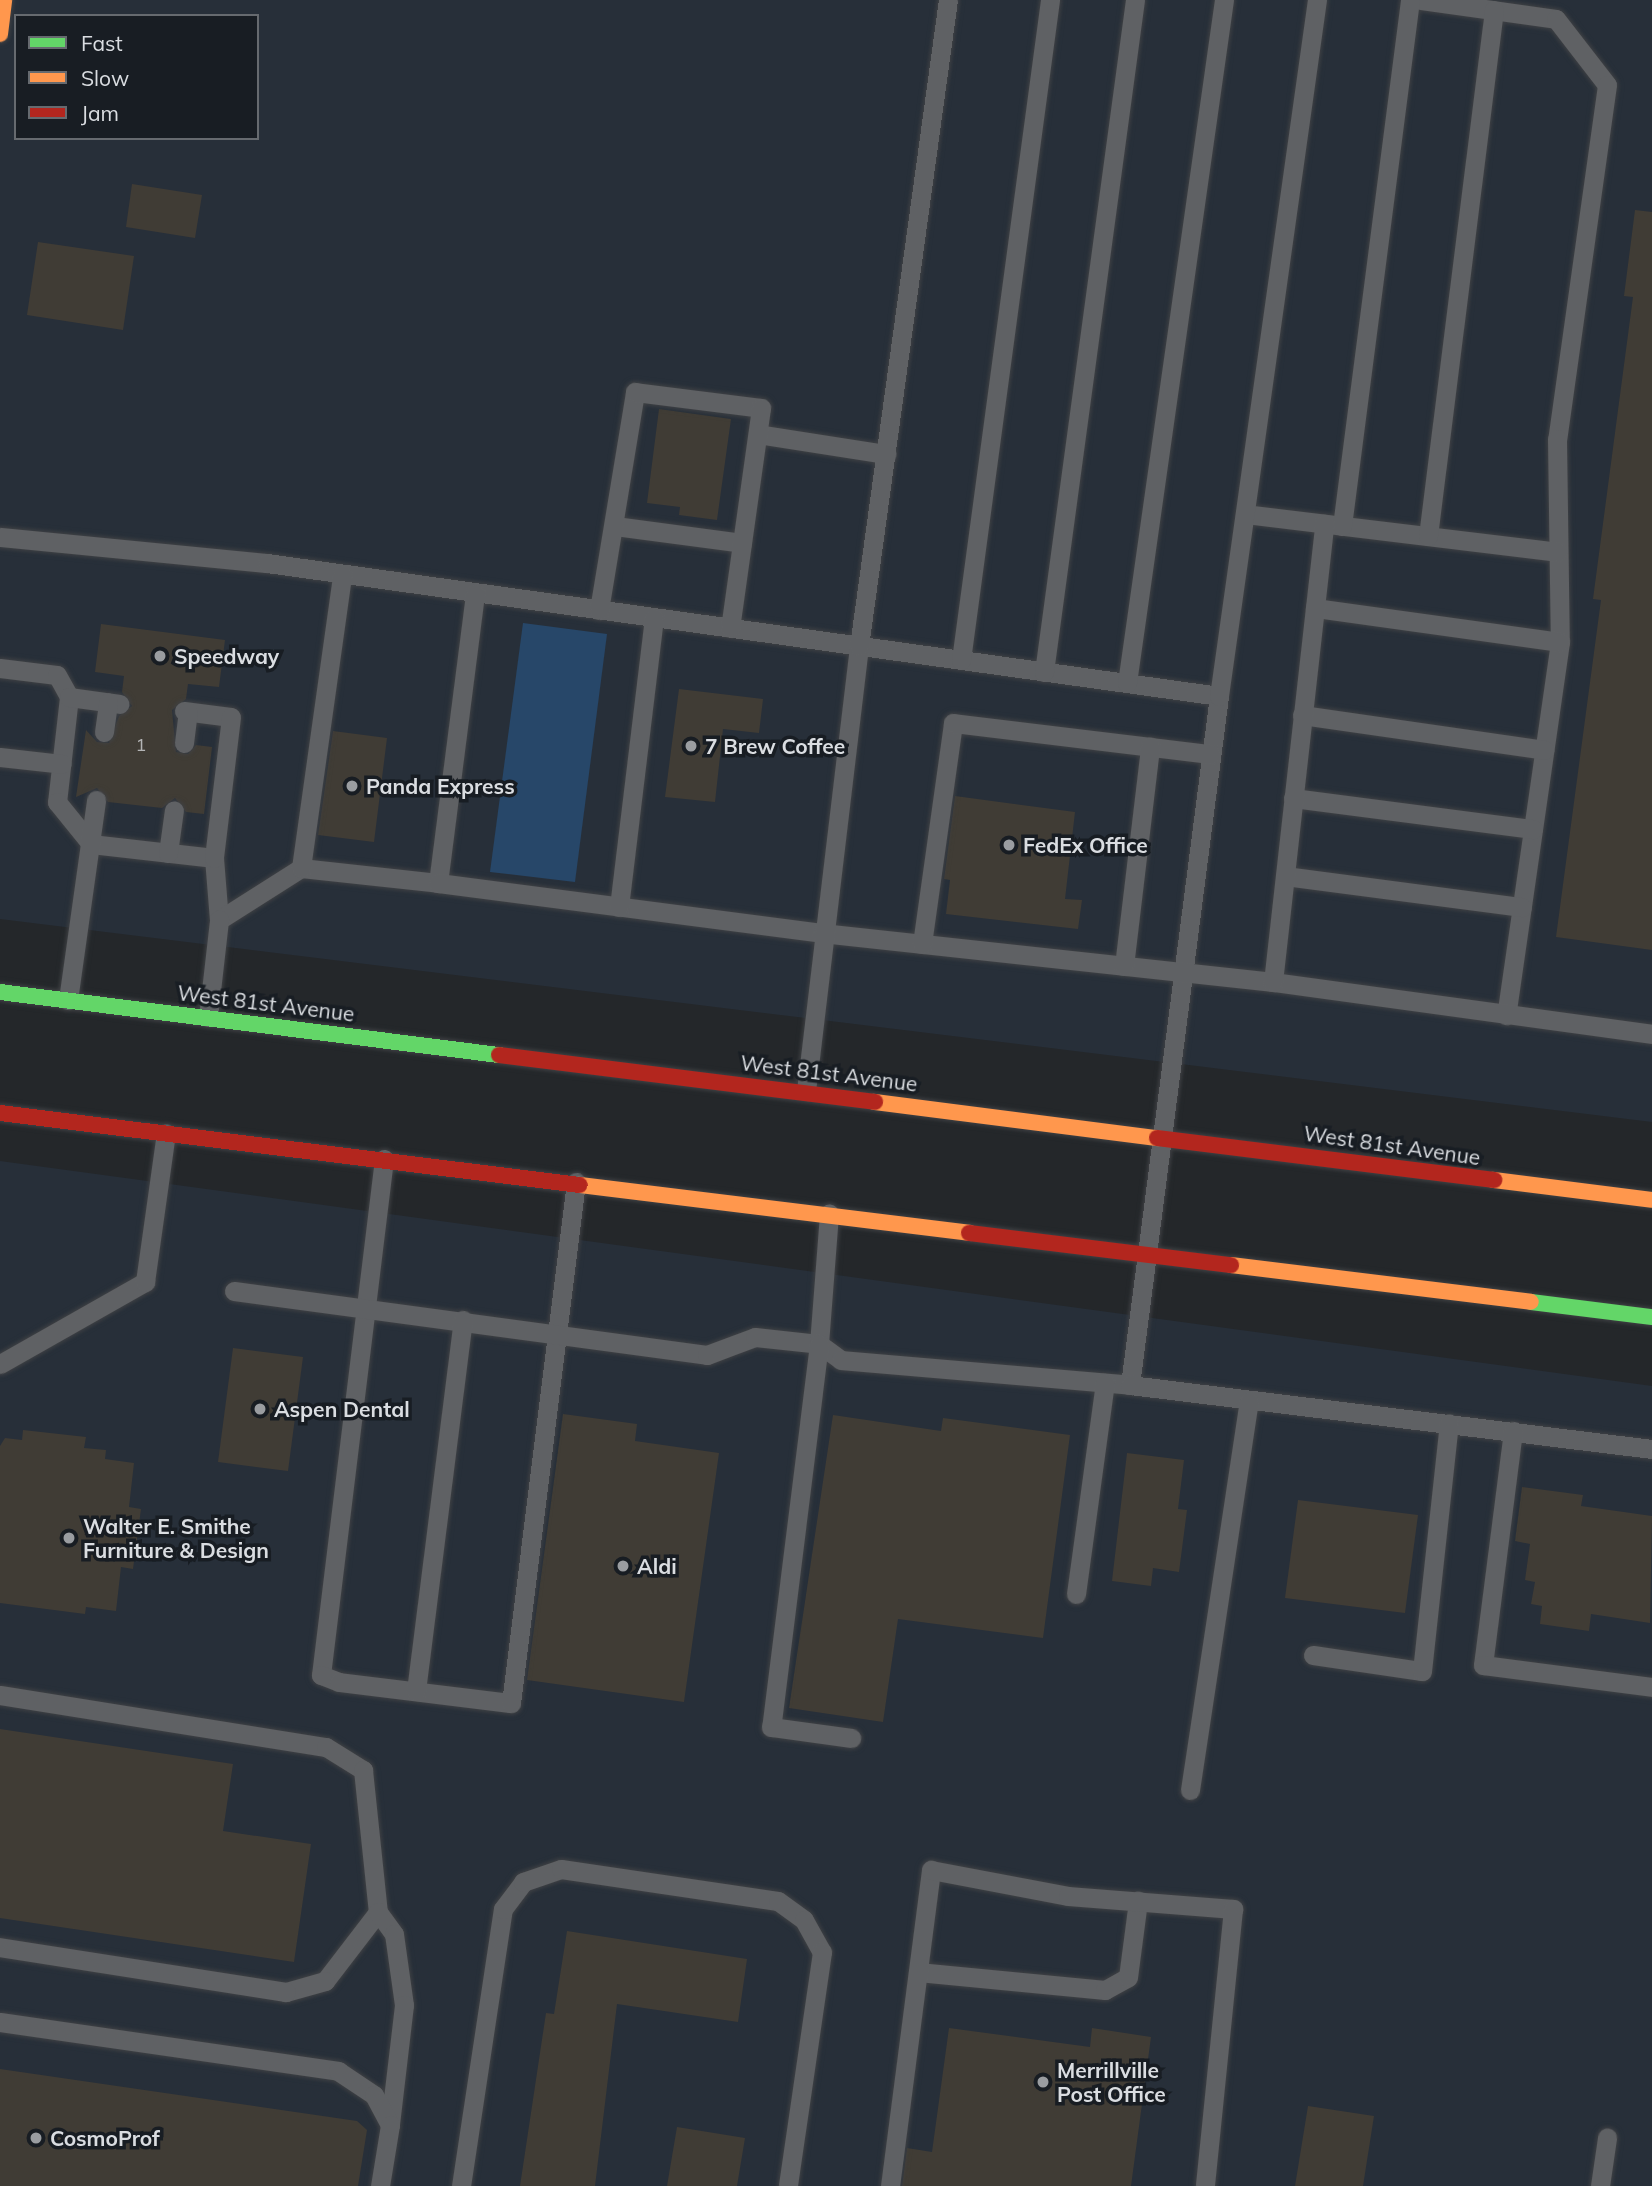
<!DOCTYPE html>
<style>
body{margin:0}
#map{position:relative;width:1652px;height:2186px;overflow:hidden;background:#24272a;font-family:Mulish,sans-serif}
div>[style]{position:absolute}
.built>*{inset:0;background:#272f39}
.green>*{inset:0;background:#274769}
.building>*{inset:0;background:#403c35}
.roads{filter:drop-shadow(0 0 2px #3f4144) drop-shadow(0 0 2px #3f4144)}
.lane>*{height:19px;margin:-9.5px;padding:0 9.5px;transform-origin:9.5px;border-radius:9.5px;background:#5f6164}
.fast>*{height:16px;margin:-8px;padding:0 8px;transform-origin:8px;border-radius:8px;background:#63d668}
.slow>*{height:16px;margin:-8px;padding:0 8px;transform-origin:8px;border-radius:8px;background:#ff974d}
.jam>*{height:16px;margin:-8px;padding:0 8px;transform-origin:8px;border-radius:8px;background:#b3261e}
.dots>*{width:19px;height:19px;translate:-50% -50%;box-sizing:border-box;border:4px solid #181d23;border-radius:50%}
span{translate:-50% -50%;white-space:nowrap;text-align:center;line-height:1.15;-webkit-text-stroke:7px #181d23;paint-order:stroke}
.number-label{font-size:18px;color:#b4b5b6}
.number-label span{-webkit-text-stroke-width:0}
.poi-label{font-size:21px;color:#dadde1;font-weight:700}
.left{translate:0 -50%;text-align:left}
.street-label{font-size:21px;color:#dadde1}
.legend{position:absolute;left:14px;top:14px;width:245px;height:126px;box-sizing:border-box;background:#181d23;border:2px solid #666a6f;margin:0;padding:9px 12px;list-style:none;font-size:21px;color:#dadde1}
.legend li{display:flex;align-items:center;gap:14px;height:35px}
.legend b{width:35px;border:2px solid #666a6f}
</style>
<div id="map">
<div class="built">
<div style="clip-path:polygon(evenodd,0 0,1652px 0,1652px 1122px,0 919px,0 0,16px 16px,257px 16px,257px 138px,16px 138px,16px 16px)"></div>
<div style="clip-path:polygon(0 1161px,1652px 1386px,1652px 2186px,0 2186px)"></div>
</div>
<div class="green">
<div style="clip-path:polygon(523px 623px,607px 634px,575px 882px,490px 872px)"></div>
</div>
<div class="building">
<div style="clip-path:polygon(132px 184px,202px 195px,195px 238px,126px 227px)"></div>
<div style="clip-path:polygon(1635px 210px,1652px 212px,1652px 950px,1556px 937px,1601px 600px,1593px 599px,1633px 297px,1624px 296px)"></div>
<div style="clip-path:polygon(38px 242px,134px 256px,123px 330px,27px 315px)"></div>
<div style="clip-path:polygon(659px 409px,731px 419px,717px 520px,679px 515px,680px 507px,647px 503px)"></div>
<div style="clip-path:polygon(101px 624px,225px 640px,219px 687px,188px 684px,186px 699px,172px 710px,176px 752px,188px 754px,196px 745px,212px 747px,204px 814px,186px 812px,175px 798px,162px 808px,108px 802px,97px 788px,76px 797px,86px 730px,97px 742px,109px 743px,119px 716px,132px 706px,122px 692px,124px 676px,95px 672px)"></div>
<div style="clip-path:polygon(679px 689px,763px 699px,759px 733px,723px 729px,715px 802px,665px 797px)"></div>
<div style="clip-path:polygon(333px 731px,387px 738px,374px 842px,318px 835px)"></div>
<div style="clip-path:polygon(955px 796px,1075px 812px,1065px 899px,1082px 900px,1078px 929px,946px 914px,950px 880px,944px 879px)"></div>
<div style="clip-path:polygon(233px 1348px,303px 1357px,288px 1471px,218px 1462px)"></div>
<div style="clip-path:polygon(563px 1414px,637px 1424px,635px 1441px,719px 1453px,684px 1702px,527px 1680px)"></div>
<div style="clip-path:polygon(833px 1415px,941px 1431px,943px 1418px,1070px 1435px,1043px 1638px,898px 1619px,883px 1722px,789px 1708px)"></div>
<div style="clip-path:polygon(23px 1430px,86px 1437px,84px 1448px,106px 1450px,105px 1459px,134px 1463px,129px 1507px,141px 1509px,133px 1569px,121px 1567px,116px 1611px,86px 1607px,85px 1614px,0 1603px,0 1446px,5px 1438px,22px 1440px)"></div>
<div style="clip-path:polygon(1127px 1453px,1184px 1460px,1178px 1509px,1187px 1510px,1179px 1572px,1153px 1568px,1151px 1586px,1112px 1581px)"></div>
<div style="clip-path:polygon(1522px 1487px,1583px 1495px,1581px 1506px,1652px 1516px,1650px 1623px,1591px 1614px,1589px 1631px,1540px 1624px,1542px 1606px,1531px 1604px,1535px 1582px,1525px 1580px,1530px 1544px,1515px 1541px)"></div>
<div style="clip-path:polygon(1298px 1500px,1418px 1515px,1405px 1613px,1285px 1598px)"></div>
<div style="clip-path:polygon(0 1729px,233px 1764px,223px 1831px,311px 1844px,294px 1962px,0 1918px)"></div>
<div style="clip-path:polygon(567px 1931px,747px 1959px,738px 2022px,617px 2004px,595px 2186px,520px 2186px,546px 2013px,554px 2014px)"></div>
<div style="clip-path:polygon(949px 2028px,1090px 2047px,1092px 2028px,1151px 2037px,1131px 2186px,902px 2186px,907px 2148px,932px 2152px)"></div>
<div style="clip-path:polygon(0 2069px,357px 2121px,367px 2130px,358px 2186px,0 2186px)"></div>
<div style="clip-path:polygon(1308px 2106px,1374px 2116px,1363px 2186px,1295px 2186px)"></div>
<div style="clip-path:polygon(677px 2127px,745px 2138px,737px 2186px,667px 2186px)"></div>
</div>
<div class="roads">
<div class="lane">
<div style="left:1421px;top:0;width:136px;rotate:8deg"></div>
<div style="left:1556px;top:19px;width:83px;rotate:52.3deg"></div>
<div style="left:1607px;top:85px;width:358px;rotate:98deg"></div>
<div style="left:1557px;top:439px;width:203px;rotate:89.2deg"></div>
<div style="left:1560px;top:642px;width:377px;rotate:98.2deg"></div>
<div style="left:758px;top:434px;width:130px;rotate:8.9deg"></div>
<div style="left:1245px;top:514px;width:315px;rotate:6.9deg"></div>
<div style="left:615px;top:526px;width:128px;rotate:7.6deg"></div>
<div style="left:1342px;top:526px;width:530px;rotate:-82.63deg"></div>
<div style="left:1428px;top:536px;width:530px;rotate:-82.85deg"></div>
<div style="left:0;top:537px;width:268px;rotate:5.6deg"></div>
<div style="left:267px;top:563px;width:961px;rotate:7.95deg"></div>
<div style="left:1219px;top:696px;width:695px;rotate:97.36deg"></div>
<div style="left:1315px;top:608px;width:247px;rotate:7.9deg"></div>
<div style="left:599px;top:610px;width:221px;rotate:-80.6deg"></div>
<div style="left:635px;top:392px;width:127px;rotate:7.2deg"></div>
<div style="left:761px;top:408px;width:222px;rotate:98deg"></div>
<div style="left:961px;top:660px;width:666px;rotate:-82.32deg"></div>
<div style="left:0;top:668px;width:57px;rotate:7deg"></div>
<div style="left:57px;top:675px;width:25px;rotate:61deg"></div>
<div style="left:69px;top:697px;width:106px;rotate:96.5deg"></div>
<div style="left:57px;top:802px;width:54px;rotate:51deg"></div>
<div style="left:91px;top:844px;width:124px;rotate:6.5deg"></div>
<div style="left:214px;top:858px;width:62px;rotate:85.4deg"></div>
<div style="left:219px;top:920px;width:97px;rotate:-32.4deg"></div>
<div style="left:301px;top:868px;width:138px;rotate:6.2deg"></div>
<div style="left:438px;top:883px;width:292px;rotate:-82.7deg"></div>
<div style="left:1044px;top:672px;width:678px;rotate:-82.29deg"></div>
<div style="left:1127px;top:683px;width:690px;rotate:-81.92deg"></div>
<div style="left:1219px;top:696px;width:703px;rotate:-81.99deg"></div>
<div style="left:69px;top:697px;width:51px;rotate:7.8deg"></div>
<div style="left:184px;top:711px;width:47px;rotate:7.3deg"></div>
<div style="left:231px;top:717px;width:142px;rotate:96.9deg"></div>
<div style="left:1302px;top:715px;width:245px;rotate:8.2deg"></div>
<div style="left:104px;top:732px;width:30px;rotate:-82deg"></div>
<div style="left:184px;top:743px;width:31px;rotate:-83deg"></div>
<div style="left:0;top:757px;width:62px;rotate:6.4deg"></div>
<div style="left:1293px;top:798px;width:242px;rotate:7.4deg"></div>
<div style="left:168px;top:853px;width:43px;rotate:-82.1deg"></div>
<div style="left:301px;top:868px;width:296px;rotate:-82deg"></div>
<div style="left:1285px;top:876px;width:239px;rotate:7.5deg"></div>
<div style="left:438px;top:883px;width:387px;rotate:7.4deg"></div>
<div style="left:822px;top:933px;width:454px;rotate:6.2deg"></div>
<div style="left:1273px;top:982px;width:383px;rotate:7.8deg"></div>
<div style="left:619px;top:907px;width:291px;rotate:-83.1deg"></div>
<div style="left:922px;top:944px;width:223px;rotate:-82deg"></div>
<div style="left:953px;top:723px;width:260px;rotate:6.9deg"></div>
<div style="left:1124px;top:966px;width:221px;rotate:-83.2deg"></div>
<div style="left:1273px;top:982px;width:461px;rotate:-83.6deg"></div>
<div style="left:68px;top:1000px;width:202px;rotate:-82deg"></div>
<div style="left:208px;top:1017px;width:98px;rotate:-83.5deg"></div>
<div style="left:806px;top:1091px;width:448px;rotate:-83.2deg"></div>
<div style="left:859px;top:646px;width:652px;rotate:-82.16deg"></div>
<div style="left:384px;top:1159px;width:520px;rotate:96.96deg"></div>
<div style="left:321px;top:1675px;width:19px;rotate:21deg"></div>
<div style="left:339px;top:1682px;width:173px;rotate:7deg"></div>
<div style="left:511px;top:1703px;width:525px;rotate:-82.89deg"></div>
<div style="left:234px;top:1291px;width:477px;rotate:7.7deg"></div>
<div style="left:707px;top:1355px;width:51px;rotate:-20.6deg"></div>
<div style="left:755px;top:1337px;width:64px;rotate:6.2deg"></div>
<div style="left:819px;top:1344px;width:131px;rotate:-85.6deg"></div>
<div style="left:819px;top:1344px;width:27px;rotate:36deg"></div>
<div style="left:841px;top:1360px;width:290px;rotate:4.9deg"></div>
<div style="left:1130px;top:1385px;width:526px;rotate:6.99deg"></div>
<div style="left:819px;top:1344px;width:386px;rotate:97.1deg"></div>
<div style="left:771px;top:1727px;width:81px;rotate:7.8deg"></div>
<div style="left:0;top:1364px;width:167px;rotate:-29.5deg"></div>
<div style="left:145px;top:1282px;width:150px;rotate:-82deg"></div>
<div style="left:1513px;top:1431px;width:236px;rotate:97.3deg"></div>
<div style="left:1483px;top:1665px;width:170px;rotate:7.4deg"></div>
<div style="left:1076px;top:1594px;width:213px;rotate:-82.2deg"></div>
<div style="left:1313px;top:1655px;width:110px;rotate:8.4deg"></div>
<div style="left:1422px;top:1671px;width:249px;rotate:-83.8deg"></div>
<div style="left:416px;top:1691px;width:374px;rotate:-82.8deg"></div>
<div style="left:0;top:1695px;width:330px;rotate:9.1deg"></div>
<div style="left:326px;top:1747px;width:44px;rotate:31.9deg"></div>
<div style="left:363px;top:1770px;width:143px;rotate:84deg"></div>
<div style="left:378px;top:1912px;width:87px;rotate:127.5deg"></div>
<div style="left:325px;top:1981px;width:41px;rotate:164.2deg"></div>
<div style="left:286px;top:1992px;width:290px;rotate:-171.1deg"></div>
<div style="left:1190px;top:1790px;width:393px;rotate:-81.4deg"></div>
<div style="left:378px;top:1912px;width:27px;rotate:54deg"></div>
<div style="left:394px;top:1934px;width:72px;rotate:82deg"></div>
<div style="left:404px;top:2005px;width:121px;rotate:96.7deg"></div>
<div style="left:918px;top:1972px;width:188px;rotate:5.5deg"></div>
<div style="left:1105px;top:1990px;width:26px;rotate:-29deg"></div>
<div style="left:1128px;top:1977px;width:77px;rotate:-82.5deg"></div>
<div style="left:0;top:2022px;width:342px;rotate:8.2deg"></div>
<div style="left:338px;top:2071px;width:43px;rotate:33.7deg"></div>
<div style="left:374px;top:2095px;width:34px;rotate:62deg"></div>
<div style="left:390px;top:2125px;width:62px;rotate:99.3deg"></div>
<div style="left:461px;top:2186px;width:280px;rotate:-81.4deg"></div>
<div style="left:503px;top:1909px;width:34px;rotate:-53deg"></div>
<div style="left:523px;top:1882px;width:40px;rotate:-18.9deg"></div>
<div style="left:561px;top:1869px;width:219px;rotate:8.4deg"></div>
<div style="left:778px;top:1901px;width:32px;rotate:36deg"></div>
<div style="left:804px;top:1920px;width:37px;rotate:61deg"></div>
<div style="left:822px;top:1952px;width:236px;rotate:98.3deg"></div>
<div style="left:890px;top:2186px;width:319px;rotate:-82.6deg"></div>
<div style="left:931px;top:1870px;width:139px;rotate:10.7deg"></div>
<div style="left:1068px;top:1896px;width:166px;rotate:4.5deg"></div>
<div style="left:1233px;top:1909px;width:278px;rotate:95.8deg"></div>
<div style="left:1600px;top:2186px;width:49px;rotate:-81.7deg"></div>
</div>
<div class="fast">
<div style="left:0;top:992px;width:503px;rotate:7.2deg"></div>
<div style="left:1531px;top:1302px;width:122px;rotate:7.1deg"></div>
</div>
<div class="slow">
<div style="left:0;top:34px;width:34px;rotate:-83deg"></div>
<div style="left:875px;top:1102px;width:284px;rotate:7.3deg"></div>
<div style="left:1494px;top:1180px;width:159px;rotate:7.2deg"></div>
<div style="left:580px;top:1185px;width:392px;rotate:7deg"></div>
<div style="left:1231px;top:1265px;width:302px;rotate:7deg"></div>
</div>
<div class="jam">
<div style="left:499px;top:1055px;width:379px;rotate:7.1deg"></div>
<div style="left:0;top:1113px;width:584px;rotate:7.08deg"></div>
<div style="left:1157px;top:1138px;width:340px;rotate:7.1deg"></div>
<div style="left:969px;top:1233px;width:264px;rotate:7deg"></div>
</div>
</div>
<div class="dots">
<div style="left:160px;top:656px;background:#9a9da1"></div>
<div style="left:691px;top:746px;background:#9a9da1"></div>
<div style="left:352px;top:786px;background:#9a9da1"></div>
<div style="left:1009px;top:845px;background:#9a9da1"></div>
<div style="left:260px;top:1409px;background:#9a9da1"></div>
<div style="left:69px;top:1538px;background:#9a9da1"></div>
<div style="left:623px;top:1566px;background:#9a9da1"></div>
<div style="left:1043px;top:2082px;background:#9a9da1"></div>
<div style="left:36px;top:2138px;background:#9a9da1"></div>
</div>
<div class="number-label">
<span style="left:141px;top:745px">1</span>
</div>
<div class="poi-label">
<span class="left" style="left:174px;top:656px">Speedway</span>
<span class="left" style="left:705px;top:746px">7 Brew Coffee</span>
<span class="left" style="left:366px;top:786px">Panda Express</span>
<span class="left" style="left:1023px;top:845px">FedEx Office</span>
<span class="left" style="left:274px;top:1409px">Aspen Dental</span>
<span class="left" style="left:83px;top:1538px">Walter E. Smithe<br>Furniture &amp; Design</span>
<span class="left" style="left:637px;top:1566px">Aldi</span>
<span class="left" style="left:1057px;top:2082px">Merrillville<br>Post Office</span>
<span class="left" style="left:50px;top:2138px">CosmoProf</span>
</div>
<div class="street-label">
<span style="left:266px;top:1003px;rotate:7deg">West 81st Avenue</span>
<span style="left:829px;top:1073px;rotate:7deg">West 81st Avenue</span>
<span style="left:1392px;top:1145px;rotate:8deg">West 81st Avenue</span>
</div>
<ul class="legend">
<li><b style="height:9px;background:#63d668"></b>Fast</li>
<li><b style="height:9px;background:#ff974d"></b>Slow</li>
<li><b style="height:9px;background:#b3261e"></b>Jam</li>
</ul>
</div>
